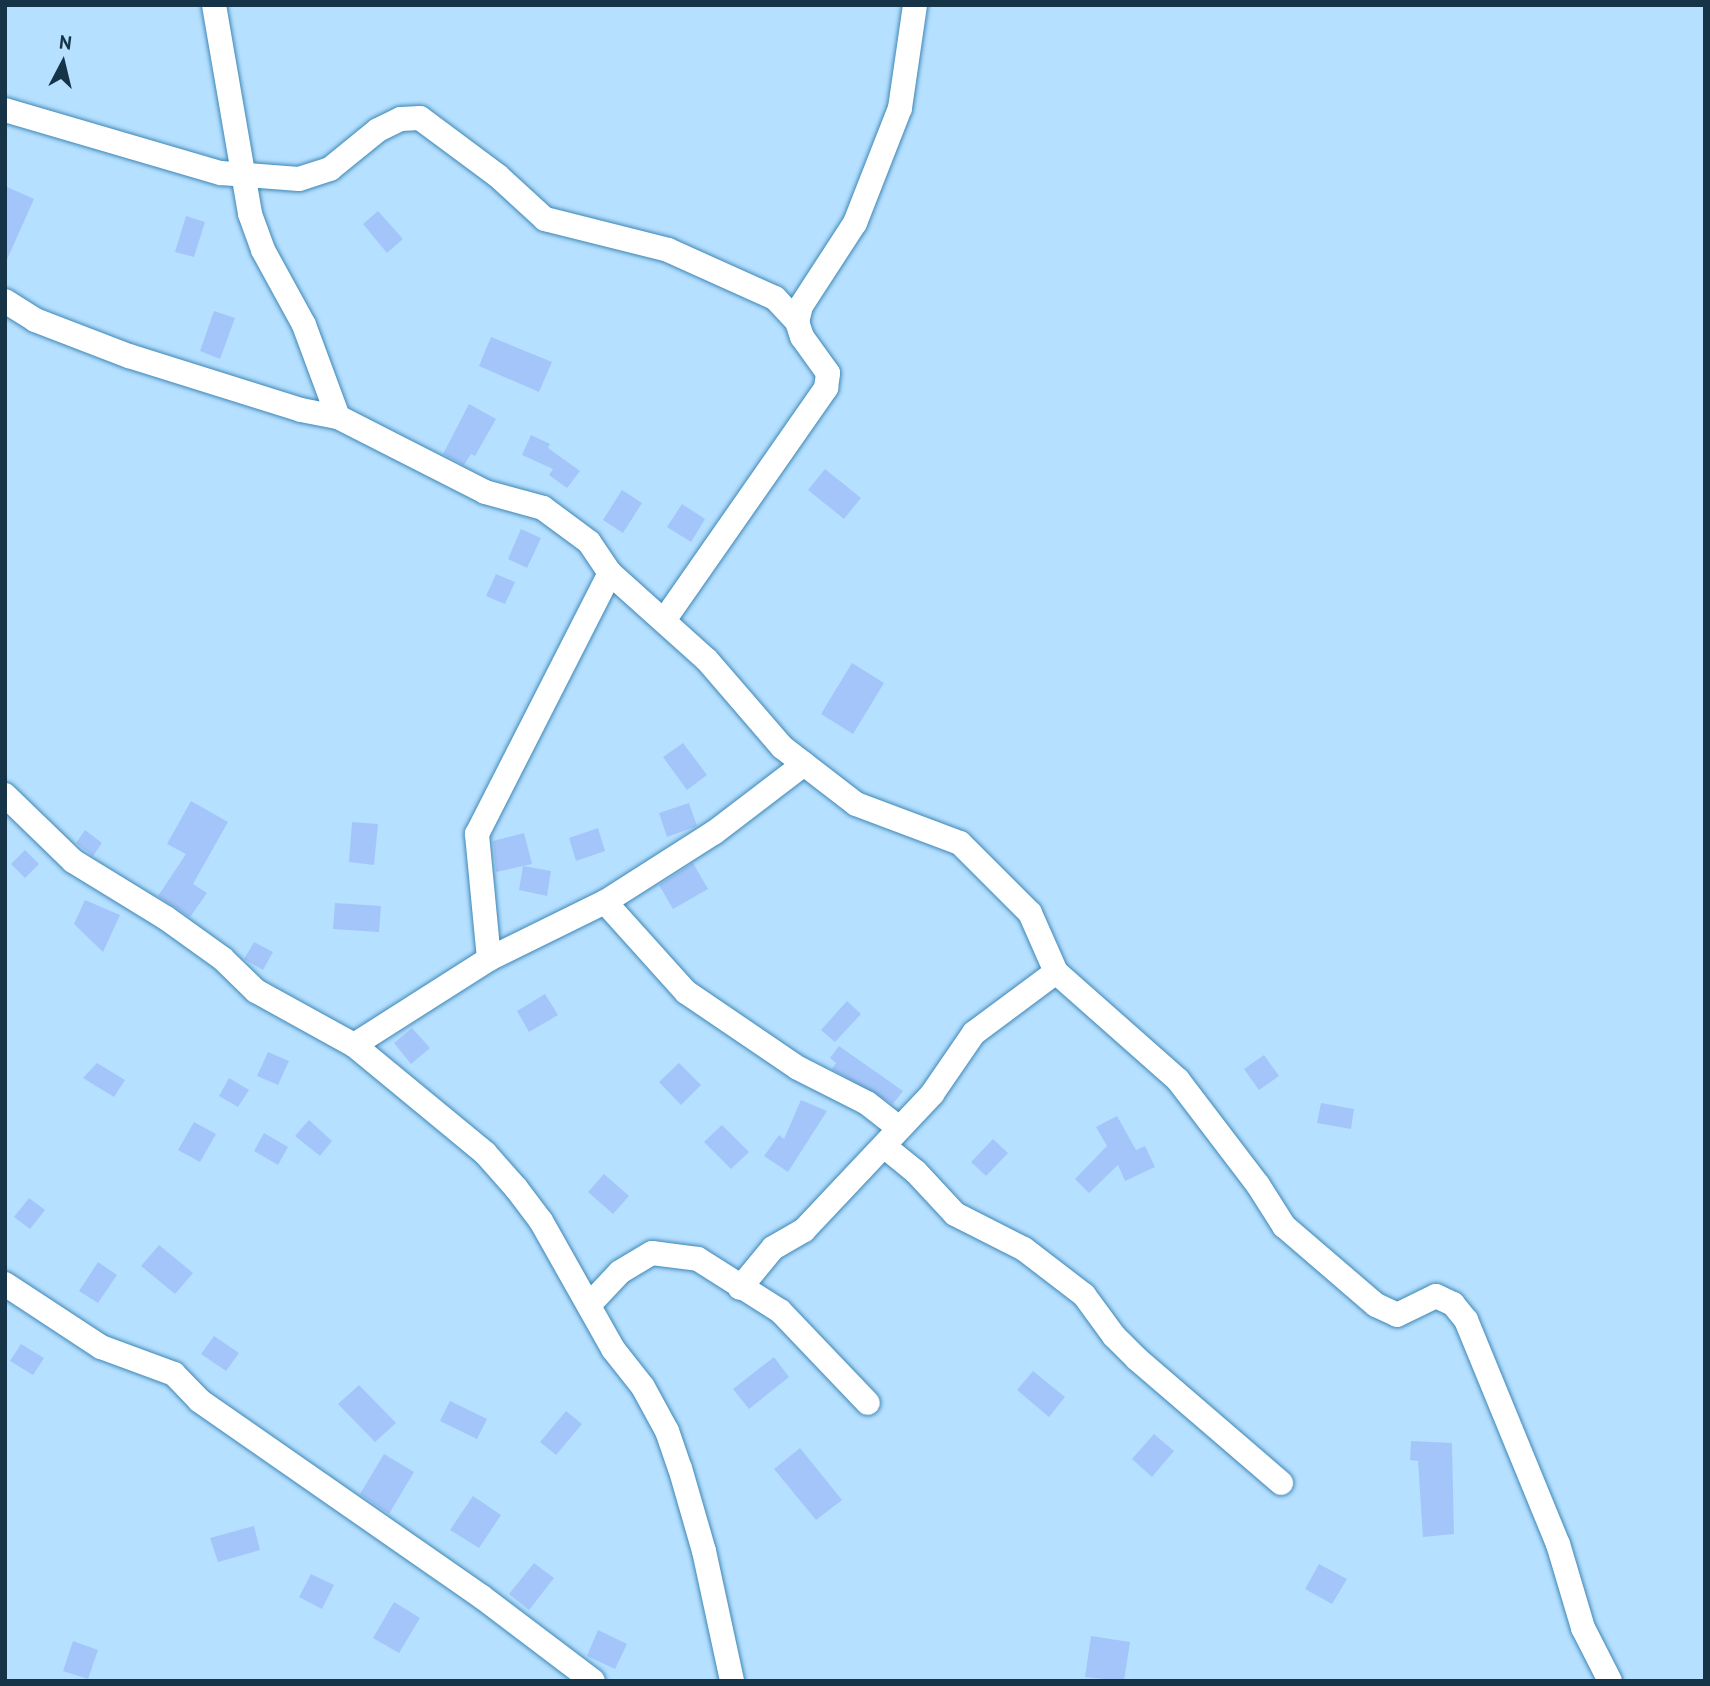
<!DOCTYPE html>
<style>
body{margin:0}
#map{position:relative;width:1710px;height:1686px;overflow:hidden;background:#b6e0ff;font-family:"PT Sans",sans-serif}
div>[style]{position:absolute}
.building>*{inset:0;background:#a4c5f9}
.roads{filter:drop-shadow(0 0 2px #3e87b6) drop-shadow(0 0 2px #3e87b6)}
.minor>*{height:24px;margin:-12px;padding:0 12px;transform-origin:12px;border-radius:12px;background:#fff}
span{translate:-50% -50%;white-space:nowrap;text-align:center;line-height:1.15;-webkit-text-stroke:7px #b6e0ff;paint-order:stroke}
.frame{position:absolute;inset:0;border:7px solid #163448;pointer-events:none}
.north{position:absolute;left:28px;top:28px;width:70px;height:70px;-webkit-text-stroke:5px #b6e0ff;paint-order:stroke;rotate:7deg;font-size:19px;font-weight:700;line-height:28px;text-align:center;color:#163448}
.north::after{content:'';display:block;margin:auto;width:24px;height:32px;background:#163448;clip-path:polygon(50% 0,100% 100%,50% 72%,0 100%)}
</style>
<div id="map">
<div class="building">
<div style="clip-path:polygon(5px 186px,34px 199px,5px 264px)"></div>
<div style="clip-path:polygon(378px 211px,403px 239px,387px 253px,363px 224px)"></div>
<div style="clip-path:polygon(186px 216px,205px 222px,194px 257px,175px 252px)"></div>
<div style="clip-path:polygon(214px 311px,235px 318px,220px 359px,200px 351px)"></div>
<div style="clip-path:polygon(491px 337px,552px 362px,539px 392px,479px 366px)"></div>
<div style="clip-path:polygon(469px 404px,496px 419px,475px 456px,471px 454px,464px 465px,443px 454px)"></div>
<div style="clip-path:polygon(531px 435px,550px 444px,548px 448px,580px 471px,567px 488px,549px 475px,553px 469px,522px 455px)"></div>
<div style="clip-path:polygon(825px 469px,861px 498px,844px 519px,808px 490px)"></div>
<div style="clip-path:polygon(622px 490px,642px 503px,623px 533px,603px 520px)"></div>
<div style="clip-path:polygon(682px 504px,705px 519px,691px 542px,667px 527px)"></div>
<div style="clip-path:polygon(521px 529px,541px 538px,527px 568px,508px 559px)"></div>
<div style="clip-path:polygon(496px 574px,515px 582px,505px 604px,486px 596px)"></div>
<div style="clip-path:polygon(852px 663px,884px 683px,853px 734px,821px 714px)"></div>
<div style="clip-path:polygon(683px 743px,707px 775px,687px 790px,663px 757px)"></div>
<div style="clip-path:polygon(191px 801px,228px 822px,193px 884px,207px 893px,190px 917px,158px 896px,186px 854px,167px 844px)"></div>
<div style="clip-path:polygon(689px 803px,697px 826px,667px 837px,659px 813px)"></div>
<div style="clip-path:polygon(352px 822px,378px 824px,374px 865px,349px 862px)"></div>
<div style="clip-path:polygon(598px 828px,605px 851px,576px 861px,569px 838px)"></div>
<div style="clip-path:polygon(85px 830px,102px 843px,93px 856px,76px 843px)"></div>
<div style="clip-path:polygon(524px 833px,532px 864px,496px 872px,493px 841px)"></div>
<div style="clip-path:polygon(25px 850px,39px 864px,25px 878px,11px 864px)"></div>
<div style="clip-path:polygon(693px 863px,708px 889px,673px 909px,659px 885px)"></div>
<div style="clip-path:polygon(523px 866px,551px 871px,547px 896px,519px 890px)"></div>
<div style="clip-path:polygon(85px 900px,120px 915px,103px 952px,74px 924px)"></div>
<div style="clip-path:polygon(335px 903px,381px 906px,379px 932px,333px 929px)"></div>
<div style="clip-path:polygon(254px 942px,273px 952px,263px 970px,244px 959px)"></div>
<div style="clip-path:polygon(545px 994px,558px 1015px,529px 1032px,517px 1011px)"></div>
<div style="clip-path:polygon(847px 1001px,861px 1014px,835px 1042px,821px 1030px)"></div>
<div style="clip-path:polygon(412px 1028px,430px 1048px,411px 1064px,394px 1043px)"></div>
<div style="clip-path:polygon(839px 1046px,903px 1091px,893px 1104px,832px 1069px,836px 1063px,830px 1058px)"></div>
<div style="clip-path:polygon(268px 1052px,289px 1061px,278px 1085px,257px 1076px)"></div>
<div style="clip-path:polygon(1264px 1055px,1279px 1076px,1259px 1090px,1244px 1069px)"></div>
<div style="clip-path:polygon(97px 1063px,125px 1080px,114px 1097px,83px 1078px)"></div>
<div style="clip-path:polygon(679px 1063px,701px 1085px,681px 1105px,659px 1082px)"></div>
<div style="clip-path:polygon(229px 1078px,249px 1090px,238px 1107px,219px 1096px)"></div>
<div style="clip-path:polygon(801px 1100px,827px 1111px,788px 1172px,764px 1156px,779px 1135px,784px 1139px)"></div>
<div style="clip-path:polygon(1321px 1103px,1354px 1109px,1351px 1129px,1317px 1123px)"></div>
<div style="clip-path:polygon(1117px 1116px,1136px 1150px,1145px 1146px,1155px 1167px,1125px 1181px,1118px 1165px,1089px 1193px,1075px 1179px,1107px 1146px,1096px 1127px)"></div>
<div style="clip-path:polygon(309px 1120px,332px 1141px,320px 1156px,295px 1136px)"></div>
<div style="clip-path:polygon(194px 1122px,216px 1134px,200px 1162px,178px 1150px)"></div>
<div style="clip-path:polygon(722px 1125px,749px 1152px,731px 1169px,704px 1142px)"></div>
<div style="clip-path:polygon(264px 1133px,288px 1147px,278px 1165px,254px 1151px)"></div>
<div style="clip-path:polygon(993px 1139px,1008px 1153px,986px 1176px,971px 1162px)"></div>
<div style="clip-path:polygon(604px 1174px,629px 1196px,613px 1214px,588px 1192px)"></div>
<div style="clip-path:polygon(29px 1198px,45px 1210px,30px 1229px,14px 1217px)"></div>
<div style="clip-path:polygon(159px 1245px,193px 1273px,175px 1294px,141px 1266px)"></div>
<div style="clip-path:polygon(98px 1262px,117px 1275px,98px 1303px,79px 1291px)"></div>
<div style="clip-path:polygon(214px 1336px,239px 1353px,226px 1371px,201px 1354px)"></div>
<div style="clip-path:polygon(21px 1344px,44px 1358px,33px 1375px,10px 1361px)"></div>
<div style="clip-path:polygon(774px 1357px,789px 1377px,749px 1409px,733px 1389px)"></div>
<div style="clip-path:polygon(1033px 1371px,1065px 1397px,1049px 1417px,1017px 1390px)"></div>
<div style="clip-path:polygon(359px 1385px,396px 1423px,375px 1442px,338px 1404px)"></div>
<div style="clip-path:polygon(450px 1401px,487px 1419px,477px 1439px,440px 1421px)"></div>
<div style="clip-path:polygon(566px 1411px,582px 1424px,556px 1455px,540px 1442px)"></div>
<div style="clip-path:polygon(1154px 1434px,1174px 1451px,1152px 1477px,1132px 1459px)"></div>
<div style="clip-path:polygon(1411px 1441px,1452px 1443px,1454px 1534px,1423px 1537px,1418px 1461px,1410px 1460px)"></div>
<div style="clip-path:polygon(800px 1448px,842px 1500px,816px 1520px,774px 1469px)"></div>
<div style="clip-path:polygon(384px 1454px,414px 1472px,389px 1514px,360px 1494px)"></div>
<div style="clip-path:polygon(473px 1496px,501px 1515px,479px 1548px,450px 1530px)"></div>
<div style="clip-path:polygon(254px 1526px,260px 1550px,218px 1562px,210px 1538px)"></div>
<div style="clip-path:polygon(534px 1563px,554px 1578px,529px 1610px,509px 1594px)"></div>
<div style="clip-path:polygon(1319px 1564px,1347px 1579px,1332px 1604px,1305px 1589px)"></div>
<div style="clip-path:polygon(311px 1574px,334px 1585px,322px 1609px,299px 1597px)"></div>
<div style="clip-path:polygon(394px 1602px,420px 1618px,399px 1653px,373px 1638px)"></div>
<div style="clip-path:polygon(598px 1630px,627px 1644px,615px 1669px,587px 1656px)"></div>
<div style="clip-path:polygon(1091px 1636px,1130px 1642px,1124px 1681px,1085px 1677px)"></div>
<div style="clip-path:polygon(73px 1641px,98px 1650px,88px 1679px,63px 1671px)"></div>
</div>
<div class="roads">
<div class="minor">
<div style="left:214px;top:5px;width:212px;rotate:80.2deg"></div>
<div style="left:250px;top:214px;width:38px;rotate:70deg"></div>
<div style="left:263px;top:250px;width:85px;rotate:61.3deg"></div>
<div style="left:304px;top:325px;width:98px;rotate:69.7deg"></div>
<div style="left:5px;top:110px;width:225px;rotate:16.3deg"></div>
<div style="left:221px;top:173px;width:78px;rotate:4.4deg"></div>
<div style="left:299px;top:179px;width:33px;rotate:-18deg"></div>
<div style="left:330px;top:169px;width:62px;rotate:-39.1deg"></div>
<div style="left:378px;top:130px;width:25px;rotate:-26deg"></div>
<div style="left:401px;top:119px;width:19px;rotate:-3deg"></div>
<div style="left:420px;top:118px;width:97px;rotate:36.6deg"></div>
<div style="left:498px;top:176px;width:64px;rotate:42.5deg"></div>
<div style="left:545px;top:219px;width:127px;rotate:14.1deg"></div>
<div style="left:668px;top:250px;width:117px;rotate:24.2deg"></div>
<div style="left:775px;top:298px;width:33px;rotate:47deg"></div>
<div style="left:5px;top:301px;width:36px;rotate:32deg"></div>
<div style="left:35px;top:320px;width:101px;rotate:21deg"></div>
<div style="left:129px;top:356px;width:180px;rotate:17.4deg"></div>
<div style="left:301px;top:410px;width:38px;rotate:11deg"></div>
<div style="left:338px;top:417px;width:165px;rotate:27deg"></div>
<div style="left:485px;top:492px;width:60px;rotate:15.4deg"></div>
<div style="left:543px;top:508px;width:57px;rotate:36.5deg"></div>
<div style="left:589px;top:542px;width:37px;rotate:56deg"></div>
<div style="left:610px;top:573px;width:130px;rotate:41.9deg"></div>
<div style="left:707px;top:660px;width:115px;rotate:49.2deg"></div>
<div style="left:782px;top:747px;width:93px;rotate:37.6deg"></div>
<div style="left:856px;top:804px;width:111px;rotate:20.6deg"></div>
<div style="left:960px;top:843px;width:99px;rotate:45deg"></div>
<div style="left:1030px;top:913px;width:64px;rotate:66.2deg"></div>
<div style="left:1056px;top:972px;width:163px;rotate:41.5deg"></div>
<div style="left:1178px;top:1080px;width:132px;rotate:52.7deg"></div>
<div style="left:1258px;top:1185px;width:49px;rotate:57.6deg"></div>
<div style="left:1284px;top:1226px;width:121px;rotate:40.7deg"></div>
<div style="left:1376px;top:1305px;width:23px;rotate:25deg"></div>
<div style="left:1397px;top:1315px;width:43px;rotate:-26deg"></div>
<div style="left:1436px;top:1296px;width:19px;rotate:25deg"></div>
<div style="left:1453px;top:1304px;width:21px;rotate:51deg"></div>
<div style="left:1466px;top:1320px;width:242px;rotate:67.7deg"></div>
<div style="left:1558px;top:1544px;width:88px;rotate:73.4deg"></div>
<div style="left:1583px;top:1628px;width:59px;rotate:63deg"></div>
<div style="left:665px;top:619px;width:282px;rotate:-55.1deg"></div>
<div style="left:826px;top:388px;width:15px;rotate:-82deg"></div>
<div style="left:828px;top:373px;width:44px;rotate:-125.8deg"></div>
<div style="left:802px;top:337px;width:16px;rotate:-108deg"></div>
<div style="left:797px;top:322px;width:16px;rotate:-76deg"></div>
<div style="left:801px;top:306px;width:99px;rotate:-57deg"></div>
<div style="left:855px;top:223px;width:123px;rotate:-68.6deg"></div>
<div style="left:900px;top:108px;width:104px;rotate:-81.7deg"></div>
<div style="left:5px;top:795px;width:95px;rotate:44.1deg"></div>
<div style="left:73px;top:861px;width:109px;rotate:31.5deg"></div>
<div style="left:166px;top:918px;width:70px;rotate:35.7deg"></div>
<div style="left:223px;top:959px;width:46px;rotate:44.1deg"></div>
<div style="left:256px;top:991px;width:112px;rotate:28.9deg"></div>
<div style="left:354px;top:1045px;width:160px;rotate:-32.5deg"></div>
<div style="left:489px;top:959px;width:129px;rotate:-26.2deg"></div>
<div style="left:605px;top:902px;width:130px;rotate:-32.5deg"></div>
<div style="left:715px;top:832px;width:112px;rotate:-37.4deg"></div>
<div style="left:605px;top:902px;width:121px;rotate:48deg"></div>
<div style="left:686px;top:992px;width:135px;rotate:34.2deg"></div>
<div style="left:798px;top:1068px;width:77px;rotate:26.9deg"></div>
<div style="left:867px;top:1103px;width:39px;rotate:38deg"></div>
<div style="left:489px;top:959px;width:126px;rotate:-95.5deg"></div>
<div style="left:477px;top:834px;width:293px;rotate:-63deg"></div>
<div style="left:354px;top:1045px;width:170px;rotate:39.5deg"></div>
<div style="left:485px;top:1153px;width:47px;rotate:48.5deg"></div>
<div style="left:516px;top:1188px;width:41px;rotate:52.9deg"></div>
<div style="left:541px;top:1221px;width:147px;rotate:60.6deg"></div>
<div style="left:613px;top:1349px;width:48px;rotate:51.7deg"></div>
<div style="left:643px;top:1387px;width:50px;rotate:61.4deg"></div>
<div style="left:667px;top:1431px;width:39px;rotate:71deg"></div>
<div style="left:680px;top:1468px;width:86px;rotate:73.9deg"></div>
<div style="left:704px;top:1551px;width:133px;rotate:77.8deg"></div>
<div style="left:884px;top:1146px;width:41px;rotate:39.1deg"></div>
<div style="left:916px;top:1172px;width:57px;rotate:47.1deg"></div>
<div style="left:955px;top:1214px;width:77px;rotate:26.9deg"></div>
<div style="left:1024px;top:1249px;width:76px;rotate:37.5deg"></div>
<div style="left:1084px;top:1295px;width:51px;rotate:53.8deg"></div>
<div style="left:1114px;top:1336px;width:33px;rotate:45deg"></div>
<div style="left:1137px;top:1359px;width:190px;rotate:40.7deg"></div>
<div style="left:5px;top:1284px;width:115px;rotate:33.3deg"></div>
<div style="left:101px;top:1347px;width:78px;rotate:20.3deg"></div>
<div style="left:174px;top:1374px;width:37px;rotate:46deg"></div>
<div style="left:200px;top:1401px;width:343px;rotate:34.8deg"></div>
<div style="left:482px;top:1597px;width:139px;rotate:37.1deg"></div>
<div style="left:740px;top:1288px;width:52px;rotate:-50.5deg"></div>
<div style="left:773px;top:1248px;width:36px;rotate:-30deg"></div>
<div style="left:804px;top:1230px;width:187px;rotate:-46.7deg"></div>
<div style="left:932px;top:1094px;width:74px;rotate:-55.5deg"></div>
<div style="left:974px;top:1033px;width:102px;rotate:-36.6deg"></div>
<div style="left:589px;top:1305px;width:45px;rotate:-46.8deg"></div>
<div style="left:620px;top:1272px;width:37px;rotate:-31deg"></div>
<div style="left:652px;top:1253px;width:46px;rotate:7.4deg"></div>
<div style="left:698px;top:1259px;width:97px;rotate:32.4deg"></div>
<div style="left:780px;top:1311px;width:127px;rotate:46.3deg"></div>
</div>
</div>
<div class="frame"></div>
<div class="north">N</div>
</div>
